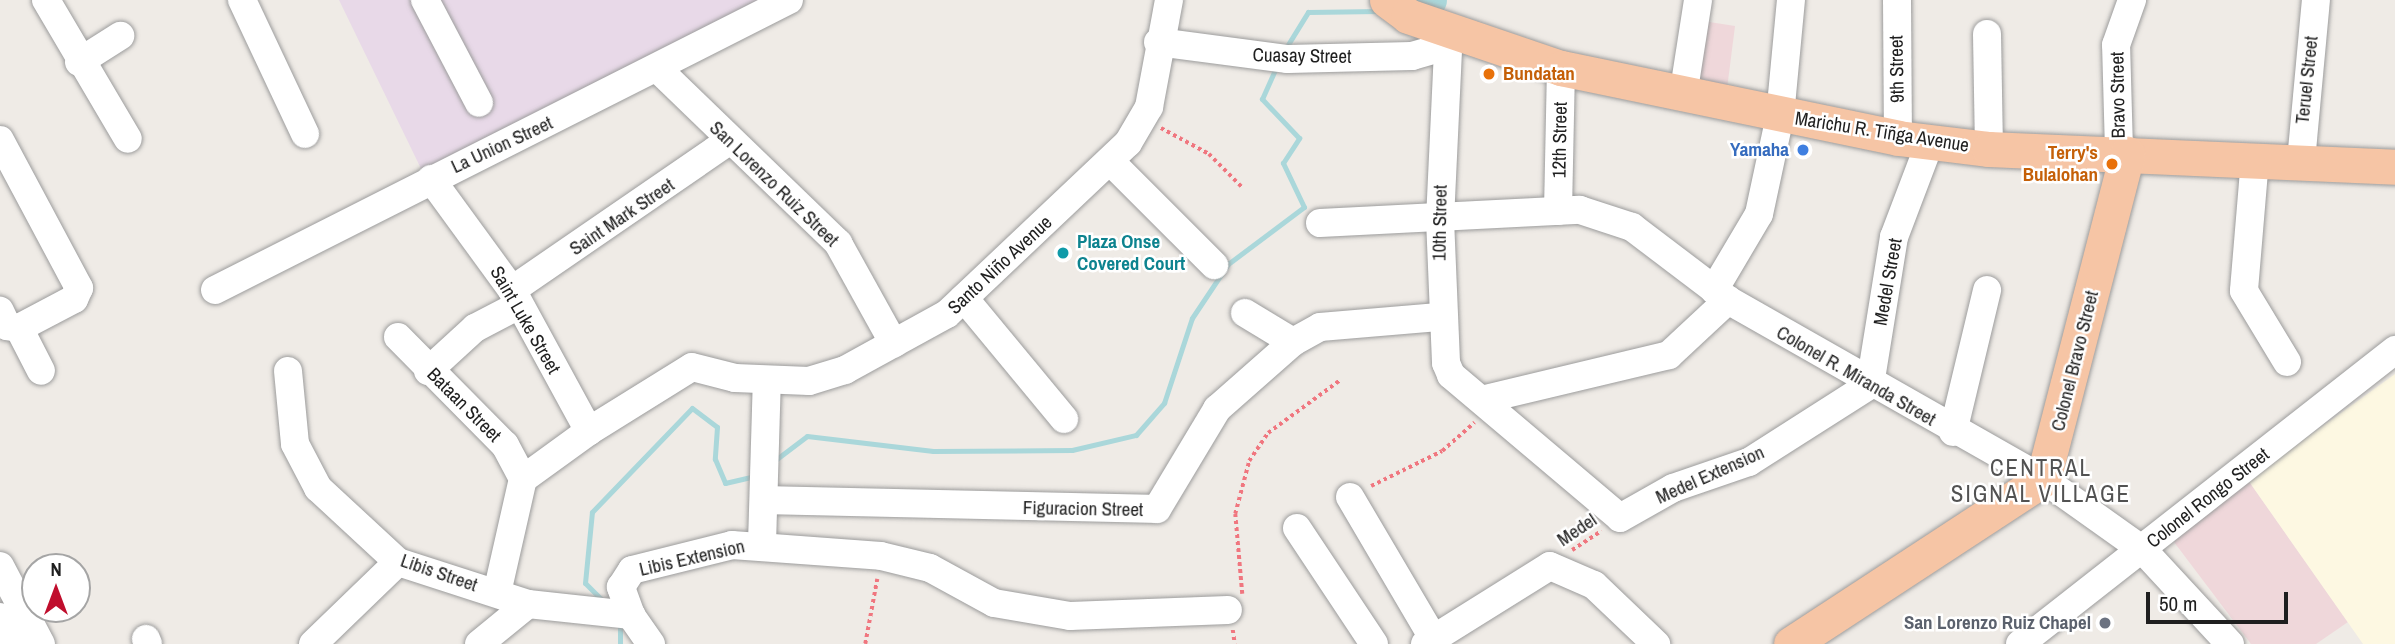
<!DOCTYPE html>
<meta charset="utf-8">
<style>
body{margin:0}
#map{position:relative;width:2395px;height:644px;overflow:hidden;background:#efebe6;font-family:"Archivo Narrow",sans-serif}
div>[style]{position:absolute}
.commercial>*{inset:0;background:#efd7da}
.industrial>*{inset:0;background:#e8d9e8}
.education>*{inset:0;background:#fdf8e2}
.stream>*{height:5px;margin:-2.5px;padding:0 2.5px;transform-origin:2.5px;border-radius:2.5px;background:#aad7da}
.river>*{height:33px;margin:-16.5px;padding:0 16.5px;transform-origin:16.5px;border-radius:16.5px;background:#aad7da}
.path>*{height:3.5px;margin-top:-1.75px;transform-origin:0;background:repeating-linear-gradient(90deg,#f0767f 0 3.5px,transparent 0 7px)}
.roads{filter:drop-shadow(0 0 2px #9c9c9c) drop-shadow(0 0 2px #9c9c9c)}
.minor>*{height:28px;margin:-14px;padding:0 14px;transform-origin:14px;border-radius:14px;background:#fff}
.major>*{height:35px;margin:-17.5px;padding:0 17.5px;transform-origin:17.5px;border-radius:17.5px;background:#f6c5a5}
.dots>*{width:19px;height:19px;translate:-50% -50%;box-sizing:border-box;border:4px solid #fff;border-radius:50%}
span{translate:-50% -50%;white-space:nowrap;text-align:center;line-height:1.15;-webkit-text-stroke:5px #fff;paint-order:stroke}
.street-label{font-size:19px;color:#1f1f1f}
.food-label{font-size:19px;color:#c56008;font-weight:700}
.left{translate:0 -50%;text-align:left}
.right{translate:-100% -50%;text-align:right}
.shop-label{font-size:19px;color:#366cbe;font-weight:700}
.culture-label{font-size:19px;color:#0d838f;font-weight:700}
.worship-label{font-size:19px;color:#5b616d;font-weight:700}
.quarter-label{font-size:23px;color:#525252;letter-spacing:2px}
.north{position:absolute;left:21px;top:553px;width:70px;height:70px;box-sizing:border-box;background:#fff;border:2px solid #a5a5a5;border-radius:50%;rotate:0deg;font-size:19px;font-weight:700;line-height:28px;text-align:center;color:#1f1f1f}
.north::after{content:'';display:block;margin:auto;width:24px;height:32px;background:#c00e2d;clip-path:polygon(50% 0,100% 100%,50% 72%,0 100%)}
.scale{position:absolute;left:2146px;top:592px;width:142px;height:32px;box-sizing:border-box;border:4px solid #1f1f1f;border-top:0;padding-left:9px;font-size:21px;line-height:24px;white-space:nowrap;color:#1f1f1f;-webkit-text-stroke:5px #fff;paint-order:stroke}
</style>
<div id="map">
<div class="commercial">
<div style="clip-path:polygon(1703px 21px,1735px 26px,1727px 89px,1694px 85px)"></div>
<div style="clip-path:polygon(2248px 480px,2348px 622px,2316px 644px,2251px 644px,2174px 542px)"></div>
</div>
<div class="industrial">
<div style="clip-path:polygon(339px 0,785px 0,428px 183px)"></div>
</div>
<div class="education">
<div style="clip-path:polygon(2395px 374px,2395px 644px,2363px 644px,2248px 480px)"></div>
</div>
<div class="stream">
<div style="left:1284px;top:51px;width:46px;rotate:-58.4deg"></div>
<div style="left:1308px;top:12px;width:71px;rotate:-0.8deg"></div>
<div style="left:774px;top:461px;width:41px;rotate:-37.1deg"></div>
<div style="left:807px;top:436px;width:127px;rotate:6.8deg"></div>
<div style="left:933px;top:451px;width:139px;rotate:-0.4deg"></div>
<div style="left:1072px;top:450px;width:66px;rotate:-13.2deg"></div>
<div style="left:1136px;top:435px;width:43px;rotate:-48.8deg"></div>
<div style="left:1164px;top:403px;width:89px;rotate:-71.8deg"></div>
<div style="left:1192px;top:318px;width:65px;rotate:-56.3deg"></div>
<div style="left:1228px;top:264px;width:95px;rotate:-36.9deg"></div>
<div style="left:1304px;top:207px;width:49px;rotate:-115.5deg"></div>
<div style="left:1283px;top:163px;width:30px;rotate:-57deg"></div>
<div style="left:1299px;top:138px;width:54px;rotate:-133.5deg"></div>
<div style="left:1262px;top:99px;width:36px;rotate:-66deg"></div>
<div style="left:603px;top:601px;width:25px;rotate:-135deg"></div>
<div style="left:585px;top:583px;width:71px;rotate:-84.4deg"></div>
<div style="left:592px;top:512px;width:144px;rotate:-46.1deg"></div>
<div style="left:692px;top:408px;width:31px;rotate:37deg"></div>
<div style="left:717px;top:427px;width:32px;rotate:94deg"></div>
<div style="left:715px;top:459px;width:26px;rotate:67deg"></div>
<div style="left:725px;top:483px;width:32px;rotate:-13deg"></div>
<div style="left:620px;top:626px;width:18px;rotate:90deg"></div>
</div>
<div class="river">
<div style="left:1423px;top:4px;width:8px;rotate:-30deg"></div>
</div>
<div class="path">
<div style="left:1161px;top:128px;width:55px;rotate:28.4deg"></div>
<div style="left:1209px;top:154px;width:49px;rotate:45deg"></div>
<div style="left:1371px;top:486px;width:79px;rotate:-26.2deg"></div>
<div style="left:1442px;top:451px;width:43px;rotate:-41.2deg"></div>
<div style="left:1572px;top:550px;width:35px;rotate:-33deg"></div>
<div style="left:1242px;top:594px;width:80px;rotate:-95deg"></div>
<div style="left:1235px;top:514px;width:55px;rotate:-75.2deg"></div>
<div style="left:1249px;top:461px;width:34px;rotate:-56deg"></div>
<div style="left:1268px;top:433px;width:88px;rotate:-36.2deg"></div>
<div style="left:1233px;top:630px;width:14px;rotate:82deg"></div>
<div style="left:865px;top:644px;width:66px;rotate:-79.5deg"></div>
</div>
<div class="roads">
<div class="minor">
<div style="left:46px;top:0;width:161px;rotate:59.5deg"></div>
<div style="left:242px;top:0;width:148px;rotate:64.8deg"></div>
<div style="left:425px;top:0;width:116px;rotate:62.3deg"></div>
<div style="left:1897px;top:0;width:138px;rotate:89.6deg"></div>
<div style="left:1449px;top:29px;width:190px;rotate:92.7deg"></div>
<div style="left:1440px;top:219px;width:144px;rotate:87.6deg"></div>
<div style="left:1446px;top:363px;width:13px;rotate:67deg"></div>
<div style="left:1451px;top:375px;width:221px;rotate:40.2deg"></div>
<div style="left:1620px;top:518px;width:61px;rotate:-29.5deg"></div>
<div style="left:1673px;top:488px;width:80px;rotate:-18.9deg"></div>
<div style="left:1749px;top:462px;width:143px;rotate:-32.5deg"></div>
<div style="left:1870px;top:385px;width:150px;rotate:-80.8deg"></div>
<div style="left:1894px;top:237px;width:102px;rotate:-69.2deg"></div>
<div style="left:1987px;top:34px;width:115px;rotate:89deg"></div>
<div style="left:1158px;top:42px;width:131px;rotate:7.5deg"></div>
<div style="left:1288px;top:59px;width:124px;rotate:-1.4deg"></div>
<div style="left:1412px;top:56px;width:35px;rotate:-16deg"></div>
<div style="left:79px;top:62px;width:49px;rotate:-32.4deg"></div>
<div style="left:660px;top:71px;width:248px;rotate:44deg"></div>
<div style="left:838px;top:243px;width:115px;rotate:61deg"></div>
<div style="left:1683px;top:96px;width:97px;rotate:-81.1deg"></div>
<div style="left:0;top:140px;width:168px;rotate:61.9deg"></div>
<div style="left:79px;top:288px;width:12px;rotate:114deg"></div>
<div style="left:74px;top:299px;width:62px;rotate:152.2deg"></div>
<div style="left:19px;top:328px;width:12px;rotate:-171deg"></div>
<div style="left:7px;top:326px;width:17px;rotate:-115deg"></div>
<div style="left:2119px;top:150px;width:105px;rotate:-91.6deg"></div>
<div style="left:2116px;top:45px;width:48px;rotate:-70.4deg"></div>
<div style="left:2255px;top:159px;width:132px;rotate:94.8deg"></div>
<div style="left:2244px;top:291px;width:83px;rotate:58.8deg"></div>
<div style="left:2301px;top:161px;width:162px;rotate:-84.7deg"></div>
<div style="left:1111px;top:162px;width:146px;rotate:45deg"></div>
<div style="left:431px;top:179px;width:137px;rotate:53.9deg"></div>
<div style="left:512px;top:290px;width:161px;rotate:61.4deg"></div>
<div style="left:1558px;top:211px;width:143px;rotate:-88.8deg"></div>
<div style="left:1320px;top:223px;width:260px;rotate:-2.9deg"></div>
<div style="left:1580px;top:210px;width:55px;rotate:18.1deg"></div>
<div style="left:1632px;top:227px;width:121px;rotate:37.2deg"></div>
<div style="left:1728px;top:300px;width:362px;rotate:29.6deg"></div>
<div style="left:2043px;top:479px;width:123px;rotate:35.4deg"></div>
<div style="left:2143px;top:550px;width:128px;rotate:47.2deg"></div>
<div style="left:215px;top:290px;width:643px;rotate:-26.8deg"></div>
<div style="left:512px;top:290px;width:263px;rotate:-34.5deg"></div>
<div style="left:1714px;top:290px;width:88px;rotate:-59.4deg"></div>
<div style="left:1759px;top:214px;width:100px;rotate:-77.9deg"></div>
<div style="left:1780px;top:116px;width:117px;rotate:-84.6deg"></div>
<div style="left:964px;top:298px;width:157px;rotate:50.4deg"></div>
<div style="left:1245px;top:313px;width:56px;rotate:31.1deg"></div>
<div style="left:19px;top:328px;width:48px;rotate:62.9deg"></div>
<div style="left:398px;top:337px;width:152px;rotate:45.3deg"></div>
<div style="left:505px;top:445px;width:38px;rotate:62deg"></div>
<div style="left:288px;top:371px;width:73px;rotate:84.5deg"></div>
<div style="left:295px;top:444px;width:50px;rotate:62.4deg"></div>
<div style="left:318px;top:488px;width:109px;rotate:42.8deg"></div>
<div style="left:398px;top:562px;width:137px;rotate:17.9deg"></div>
<div style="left:528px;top:604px;width:104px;rotate:6.1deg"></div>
<div style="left:428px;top:371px;width:64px;rotate:-42.5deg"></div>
<div style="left:475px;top:328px;width:50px;rotate:-27.6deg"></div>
<div style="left:1485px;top:399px;width:189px;rotate:-13.4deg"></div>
<div style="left:1669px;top:355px;width:81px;rotate:-43deg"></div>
<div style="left:1953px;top:432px;width:146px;rotate:-76.5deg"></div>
<div style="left:1350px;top:497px;width:164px;rotate:59.5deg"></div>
<div style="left:765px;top:500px;width:392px;rotate:1.3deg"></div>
<div style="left:1157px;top:509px;width:117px;rotate:-59deg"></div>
<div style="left:1217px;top:409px;width:101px;rotate:-41.4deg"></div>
<div style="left:1293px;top:342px;width:31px;rotate:-29deg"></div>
<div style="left:1320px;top:327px;width:119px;rotate:-4.8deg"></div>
<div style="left:1297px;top:528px;width:139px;rotate:56.4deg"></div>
<div style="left:762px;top:544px;width:164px;rotate:-88.3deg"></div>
<div style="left:0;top:566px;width:88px;rotate:62.3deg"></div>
<div style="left:497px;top:593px;width:117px;rotate:-77.2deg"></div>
<div style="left:523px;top:479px;width:82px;rotate:-36deg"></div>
<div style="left:589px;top:431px;width:121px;rotate:-31.9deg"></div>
<div style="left:692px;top:367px;width:44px;rotate:14.3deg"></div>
<div style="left:735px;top:378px;width:74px;rotate:2.3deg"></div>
<div style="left:809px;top:381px;width:38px;rotate:-17deg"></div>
<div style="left:845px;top:370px;width:116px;rotate:-28.8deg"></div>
<div style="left:947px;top:314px;width:249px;rotate:-43.4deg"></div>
<div style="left:1128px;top:143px;width:42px;rotate:-59.7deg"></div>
<div style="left:1149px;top:107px;width:109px;rotate:-79.4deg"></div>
<div style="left:0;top:617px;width:30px;rotate:63deg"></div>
<div style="left:146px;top:639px;width:5px;rotate:68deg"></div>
<div style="left:313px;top:644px;width:118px;rotate:-44deg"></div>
<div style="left:479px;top:644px;width:63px;rotate:-39.2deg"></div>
<div style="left:651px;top:644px;width:35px;rotate:-125deg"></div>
<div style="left:631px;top:615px;width:30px;rotate:-110deg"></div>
<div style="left:621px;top:587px;width:20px;rotate:-57deg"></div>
<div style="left:632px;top:570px;width:103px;rotate:-14deg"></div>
<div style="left:732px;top:545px;width:149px;rotate:4.2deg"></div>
<div style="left:881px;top:556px;width:50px;rotate:13.8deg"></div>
<div style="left:930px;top:568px;width:73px;rotate:28.7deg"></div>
<div style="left:994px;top:603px;width:77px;rotate:9.7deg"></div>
<div style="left:1070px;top:616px;width:158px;rotate:-2.2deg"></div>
<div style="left:1425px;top:644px;width:147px;rotate:-32deg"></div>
<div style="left:1550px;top:566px;width:48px;rotate:23.4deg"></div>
<div style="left:1594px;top:585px;width:86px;rotate:43.6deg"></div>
<div style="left:2020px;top:644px;width:477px;rotate:-38.1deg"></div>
</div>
<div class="major">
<div style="left:1387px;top:0;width:26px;rotate:37deg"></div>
<div style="left:1408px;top:16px;width:162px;rotate:18.8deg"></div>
<div style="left:1561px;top:68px;width:344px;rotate:11.7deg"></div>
<div style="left:1898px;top:138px;width:92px;rotate:6.9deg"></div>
<div style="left:1989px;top:149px;width:406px;rotate:2.5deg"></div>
<div style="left:1791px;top:644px;width:301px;rotate:-33.2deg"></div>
<div style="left:2043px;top:479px;width:336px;rotate:-75.5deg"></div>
</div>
</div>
<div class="dots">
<div style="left:1489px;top:74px;background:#e8710a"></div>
<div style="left:1803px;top:150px;background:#3f7fe0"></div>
<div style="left:2112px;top:164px;background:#e8710a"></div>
<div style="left:1063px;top:253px;background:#0f9aa8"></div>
<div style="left:2105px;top:623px;background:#6b7280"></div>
</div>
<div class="street-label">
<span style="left:1302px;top:56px;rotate:1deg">Cuasay Street</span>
<span style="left:1897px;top:69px;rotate:-91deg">9th Street</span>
<span style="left:2307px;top:80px;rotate:-84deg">Teruel Street</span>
<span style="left:2118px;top:95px;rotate:-91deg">Bravo Street</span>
<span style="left:1882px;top:132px;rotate:9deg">Marichu R. Tiñga Avenue</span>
<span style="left:1560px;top:140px;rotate:-89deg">12th Street</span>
<span style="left:502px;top:145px;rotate:-25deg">La Union Street</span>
<span style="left:774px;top:184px;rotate:44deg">San Lorenzo Ruiz Street</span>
<span style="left:622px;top:217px;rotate:-34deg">Saint Mark Street</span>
<span style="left:1440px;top:223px;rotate:-89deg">10th Street</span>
<span style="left:1000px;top:265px;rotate:-43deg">Santo Niño Avenue</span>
<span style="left:1888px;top:282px;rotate:-80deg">Medel Street</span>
<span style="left:525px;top:320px;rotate:60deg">Saint Luke Street</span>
<span style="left:2075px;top:361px;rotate:-76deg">Colonel Bravo Street</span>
<span style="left:1856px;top:376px;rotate:30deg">Colonel R. Miranda Street</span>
<span style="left:464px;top:405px;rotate:45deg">Bataan Street</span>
<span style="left:1710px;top:475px;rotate:-24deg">Medel Extension</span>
<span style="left:2208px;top:498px;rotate:-38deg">Colonel Rongo Street</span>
<span style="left:1083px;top:509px;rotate:1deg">Figuracion Street</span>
<span style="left:1577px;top:530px;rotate:-34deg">Medel</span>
<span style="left:692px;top:558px;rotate:-13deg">Libis Extension</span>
<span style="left:439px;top:573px;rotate:19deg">Libis Street</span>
</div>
<div class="food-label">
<span class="left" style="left:1503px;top:74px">Bundatan</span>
<span class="right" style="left:2098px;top:164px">Terry's<br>Bulalohan</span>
</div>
<div class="shop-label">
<span class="right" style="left:1789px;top:150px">Yamaha</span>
</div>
<div class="culture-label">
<span class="left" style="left:1077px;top:253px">Plaza Onse<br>Covered Court</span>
</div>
<div class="worship-label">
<span class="right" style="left:2091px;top:623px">San Lorenzo Ruiz Chapel</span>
</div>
<div class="quarter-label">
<span style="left:2041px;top:481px">CENTRAL<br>SIGNAL VILLAGE</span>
</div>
<div class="north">N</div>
<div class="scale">50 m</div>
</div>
